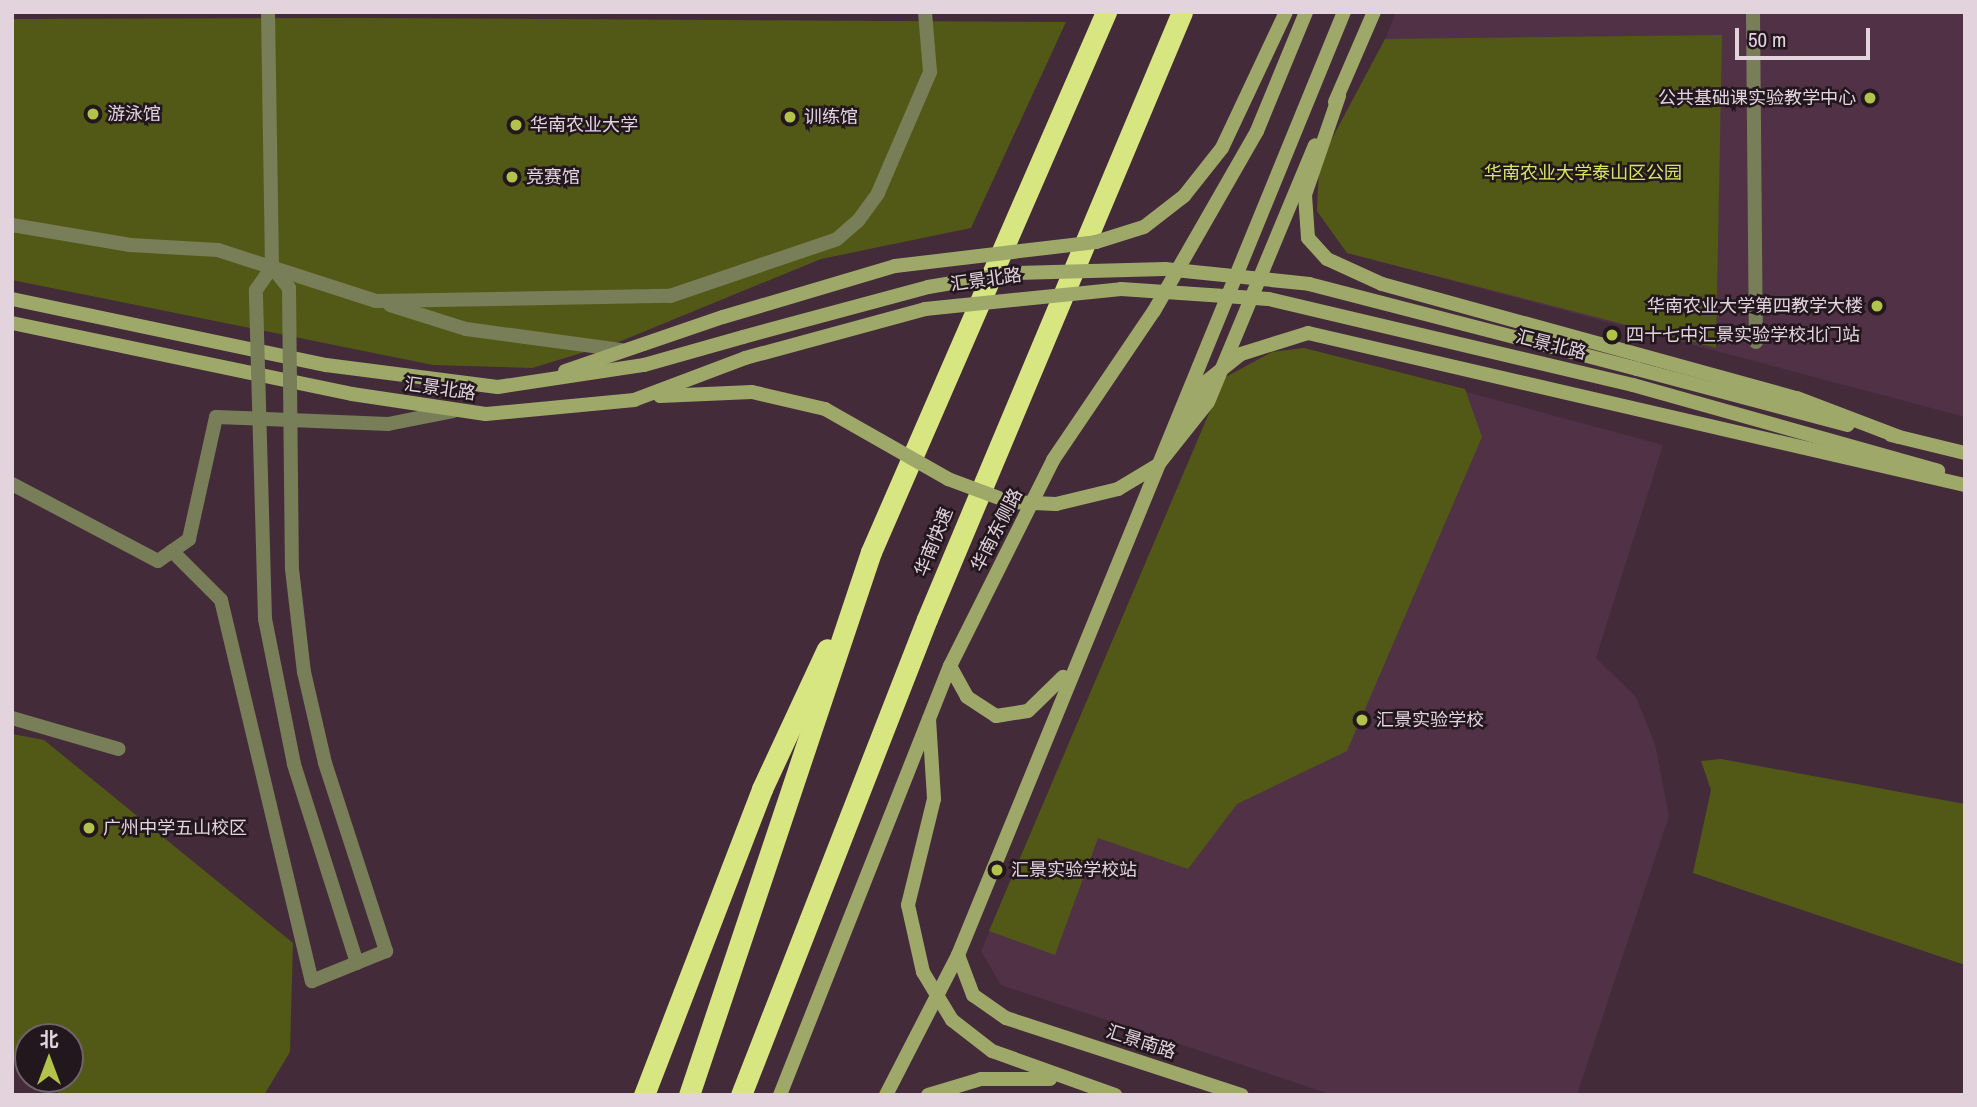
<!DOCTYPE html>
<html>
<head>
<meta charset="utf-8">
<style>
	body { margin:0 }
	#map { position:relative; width:1977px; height:1107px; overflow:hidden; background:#432b3a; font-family:"Archivo Narrow","Noto Sans SC",sans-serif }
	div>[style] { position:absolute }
	.built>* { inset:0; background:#503145 }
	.green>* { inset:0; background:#525917 }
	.street>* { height:14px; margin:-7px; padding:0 7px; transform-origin:7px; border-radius:7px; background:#787e57 }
	.secondary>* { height:14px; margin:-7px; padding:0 7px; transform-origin:7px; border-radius:7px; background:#9ea869 }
	.highway>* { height:21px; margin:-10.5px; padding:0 10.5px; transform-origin:10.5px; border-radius:10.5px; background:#d7e681 }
	.street-bridge>* { height:14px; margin:-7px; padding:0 7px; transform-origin:7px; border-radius:7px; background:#787e57 }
	.secondary-bridge>* { height:14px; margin:-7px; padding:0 7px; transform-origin:7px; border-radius:7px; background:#9ea869 }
	.dots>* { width:19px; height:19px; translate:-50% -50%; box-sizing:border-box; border:4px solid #23171e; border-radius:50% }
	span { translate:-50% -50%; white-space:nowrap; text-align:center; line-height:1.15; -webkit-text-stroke:5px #23171e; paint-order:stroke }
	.poi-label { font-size:18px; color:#e3d3dd }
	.right { translate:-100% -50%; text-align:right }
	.left { translate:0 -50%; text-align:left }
	.park-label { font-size:18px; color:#d5e662 }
	.street-label { font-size:18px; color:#e3d3dd }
	.frame { position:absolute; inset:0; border:14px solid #e3d3dd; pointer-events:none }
	.north { position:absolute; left:14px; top:1023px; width:70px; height:70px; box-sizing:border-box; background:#23171e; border:2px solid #70626a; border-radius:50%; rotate:0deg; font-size:19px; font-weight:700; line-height:28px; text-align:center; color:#e3d3dd }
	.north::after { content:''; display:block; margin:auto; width:24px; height:32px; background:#b3c24b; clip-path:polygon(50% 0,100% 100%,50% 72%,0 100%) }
	.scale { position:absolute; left:1735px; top:28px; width:135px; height:32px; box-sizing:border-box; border:4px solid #e3d3dd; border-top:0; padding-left:9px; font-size:21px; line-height:24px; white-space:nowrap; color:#e3d3dd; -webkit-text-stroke:5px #23171e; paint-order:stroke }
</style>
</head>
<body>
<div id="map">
	<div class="built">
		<div style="clip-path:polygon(1396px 12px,1965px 12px,1965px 417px,1347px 253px,1317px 211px)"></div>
		<div style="clip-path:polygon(1304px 348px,1663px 445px,1596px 658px,1636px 697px,1655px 744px,1669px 816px,1577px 1095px,1333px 1095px,1001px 985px,981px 951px,1224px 378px,1272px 352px)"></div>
	</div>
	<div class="green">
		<div style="clip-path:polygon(12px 19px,361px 18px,1066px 22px,971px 228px,821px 259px,621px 341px,532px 368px,433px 365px,12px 280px)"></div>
		<div style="clip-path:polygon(1722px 35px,1716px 348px,1347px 253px,1317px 211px,1319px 163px,1385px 39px)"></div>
		<div style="clip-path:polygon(1304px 348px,1465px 389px,1482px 437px,1347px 751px,1237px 804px,1188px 869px,1098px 838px,1055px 955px,989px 931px,1224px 378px,1272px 352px)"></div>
		<div style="clip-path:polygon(12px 734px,44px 740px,293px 943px,290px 1052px,264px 1095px,61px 1095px,42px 1079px,70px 1079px,70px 1037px,28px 1037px,28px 1067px,12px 1054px)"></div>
		<div style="clip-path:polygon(1721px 759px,1965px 804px,1965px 965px,1693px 873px,1711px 790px,1701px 761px)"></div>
	</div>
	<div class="street">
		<div style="left:268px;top:12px;width:255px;rotate:89.1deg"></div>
		<div style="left:1753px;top:12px;width:330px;rotate:89.5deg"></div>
		<div style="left:12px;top:225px;width:120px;rotate:9.6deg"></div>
		<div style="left:130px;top:245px;width:88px;rotate:3.3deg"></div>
		<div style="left:218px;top:250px;width:166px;rotate:17.9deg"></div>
		<div style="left:376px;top:301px;width:294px;rotate:-1deg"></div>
		<div style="left:670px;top:296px;width:176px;rotate:-18.8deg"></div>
		<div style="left:837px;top:239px;width:28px;rotate:-41deg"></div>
		<div style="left:858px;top:221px;width:34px;rotate:-54deg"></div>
		<div style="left:878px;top:193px;width:132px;rotate:-66.7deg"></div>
		<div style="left:930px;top:72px;width:60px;rotate:-94.8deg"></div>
		<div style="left:390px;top:305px;width:80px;rotate:17.5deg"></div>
		<div style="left:466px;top:329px;width:156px;rotate:7.7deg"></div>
		<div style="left:12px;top:484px;width:165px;rotate:27.8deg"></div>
		<div style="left:158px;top:561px;width:38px;rotate:-35deg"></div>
		<div style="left:189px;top:539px;width:125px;rotate:-77.5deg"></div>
		<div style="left:216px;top:417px;width:172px;rotate:2.3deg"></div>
		<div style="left:388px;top:424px;width:66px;rotate:-11.3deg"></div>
		<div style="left:172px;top:551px;width:69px;rotate:45deg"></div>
		<div style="left:221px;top:600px;width:392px;rotate:76.6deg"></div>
		<div style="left:312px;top:981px;width:80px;rotate:-22.1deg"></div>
		<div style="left:12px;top:718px;width:111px;rotate:16.2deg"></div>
	</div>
	<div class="secondary">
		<div style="left:1339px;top:96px;width:105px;rotate:109deg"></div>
		<div style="left:1305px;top:195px;width:43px;rotate:86deg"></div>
		<div style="left:1308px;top:238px;width:28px;rotate:48deg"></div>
		<div style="left:1327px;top:259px;width:60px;rotate:24.4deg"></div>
		<div style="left:1382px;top:284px;width:430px;rotate:15.4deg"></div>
		<div style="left:1797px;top:398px;width:109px;rotate:20.9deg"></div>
		<div style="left:1335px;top:102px;width:98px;rotate:-66.6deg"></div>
		<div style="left:12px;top:299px;width:321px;rotate:11.9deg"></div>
		<div style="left:326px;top:365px;width:173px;rotate:7.3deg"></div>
		<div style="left:498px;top:387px;width:148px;rotate:-8.6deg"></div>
		<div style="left:644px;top:365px;width:103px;rotate:-15.8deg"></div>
		<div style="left:12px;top:323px;width:347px;rotate:11.8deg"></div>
		<div style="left:352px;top:394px;width:135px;rotate:8.5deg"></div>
		<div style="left:486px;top:414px;width:149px;rotate:-5.4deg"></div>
		<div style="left:634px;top:400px;width:119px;rotate:-20.7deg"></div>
		<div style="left:1637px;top:369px;width:218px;rotate:14.9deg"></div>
		<div style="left:565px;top:371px;width:167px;rotate:-18.9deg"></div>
		<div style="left:1633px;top:385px;width:317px;rotate:15.7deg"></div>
		<div style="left:660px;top:396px;width:92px;rotate:-2.5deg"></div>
		<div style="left:1182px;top:419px;width:45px;rotate:-56.7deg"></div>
		<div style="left:1207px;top:381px;width:43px;rotate:-38.5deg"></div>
		<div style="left:1241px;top:354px;width:70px;rotate:-17.4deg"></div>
		<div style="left:1308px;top:333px;width:674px;rotate:13.03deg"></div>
		<div style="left:1891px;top:435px;width:76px;rotate:13.7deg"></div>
		<div style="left:950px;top:666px;width:35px;rotate:61deg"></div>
		<div style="left:967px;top:697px;width:35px;rotate:33deg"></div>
		<div style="left:996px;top:716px;width:32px;rotate:-9deg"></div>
		<div style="left:1028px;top:711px;width:49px;rotate:-44.2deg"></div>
		<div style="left:929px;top:719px;width:80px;rotate:86.4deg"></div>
		<div style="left:934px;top:799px;width:109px;rotate:103.8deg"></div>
		<div style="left:908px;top:905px;width:69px;rotate:77.4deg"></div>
		<div style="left:923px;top:972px;width:56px;rotate:58.9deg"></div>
		<div style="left:952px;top:1020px;width:51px;rotate:37.8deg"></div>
		<div style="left:992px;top:1051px;width:131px;rotate:19.7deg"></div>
		<div style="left:958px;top:955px;width:43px;rotate:69.4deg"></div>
		<div style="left:973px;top:995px;width:40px;rotate:34.9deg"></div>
		<div style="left:1006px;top:1018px;width:248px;rotate:18.1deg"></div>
		<div style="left:780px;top:1095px;width:461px;rotate:-68.4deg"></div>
		<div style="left:950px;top:666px;width:230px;rotate:-63.4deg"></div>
		<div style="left:1053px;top:460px;width:180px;rotate:-55.9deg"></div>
		<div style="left:1154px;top:311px;width:207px;rotate:-60.2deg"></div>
		<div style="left:1257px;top:131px;width:129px;rotate:-67.6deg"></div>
		<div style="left:886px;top:1095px;width:157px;rotate:-62.8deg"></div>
		<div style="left:958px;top:955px;width:1019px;rotate:-67.74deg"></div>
		<div style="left:928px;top:1095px;width:55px;rotate:-16.8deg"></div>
		<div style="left:981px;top:1079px;width:69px"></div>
	</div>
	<div class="highway">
		<div style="left:644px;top:1095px;width:328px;rotate:-68.9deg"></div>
		<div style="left:762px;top:789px;width:154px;rotate:-65.1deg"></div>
		<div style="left:689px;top:1095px;width:573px;rotate:-71.47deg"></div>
		<div style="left:871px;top:552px;width:589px;rotate:-66.48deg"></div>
		<div style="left:741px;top:1095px;width:511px;rotate:-68.66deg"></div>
		<div style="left:927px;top:619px;width:658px;rotate:-67.21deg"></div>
	</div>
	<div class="street-bridge">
		<div style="left:357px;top:963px;width:209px;rotate:-107.6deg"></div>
		<div style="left:294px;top:764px;width:148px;rotate:-101.3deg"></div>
		<div style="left:265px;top:619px;width:329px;rotate:-91.6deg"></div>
		<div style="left:256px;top:290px;width:28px;rotate:-55deg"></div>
		<div style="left:272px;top:267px;width:27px;rotate:51deg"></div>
		<div style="left:289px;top:288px;width:281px;rotate:89.4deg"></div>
		<div style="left:292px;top:569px;width:104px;rotate:83.4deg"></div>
		<div style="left:304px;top:672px;width:93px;rotate:77deg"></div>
		<div style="left:325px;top:763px;width:198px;rotate:72deg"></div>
	</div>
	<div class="secondary-bridge">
		<div style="left:723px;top:317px;width:179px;rotate:-16.5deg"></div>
		<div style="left:895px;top:266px;width:202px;rotate:-6.8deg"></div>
		<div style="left:1096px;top:242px;width:50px;rotate:-17.4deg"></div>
		<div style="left:1144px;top:227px;width:51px;rotate:-37.8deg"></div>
		<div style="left:1184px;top:196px;width:61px;rotate:-51.6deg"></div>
		<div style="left:1222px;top:148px;width:150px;rotate:-64.8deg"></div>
		<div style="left:743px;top:337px;width:192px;rotate:-15.1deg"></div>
		<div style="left:928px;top:287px;width:86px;rotate:-9.4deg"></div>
		<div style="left:1013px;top:273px;width:152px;rotate:-1.5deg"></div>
		<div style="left:1165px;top:269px;width:145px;rotate:5.9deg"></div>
		<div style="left:1309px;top:284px;width:339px;rotate:14.5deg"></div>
		<div style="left:745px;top:358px;width:187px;rotate:-15.2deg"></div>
		<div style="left:925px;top:309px;width:197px;rotate:-5.8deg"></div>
		<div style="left:1121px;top:289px;width:148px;rotate:3.9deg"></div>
		<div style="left:1269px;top:299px;width:374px;rotate:13.3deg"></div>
		<div style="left:752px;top:392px;width:75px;rotate:13.1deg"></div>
		<div style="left:825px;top:409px;width:142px;rotate:29.6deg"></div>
		<div style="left:948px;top:479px;width:66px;rotate:20.4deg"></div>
		<div style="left:1010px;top:502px;width:46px;rotate:2.5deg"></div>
		<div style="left:1056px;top:504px;width:64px;rotate:-13.6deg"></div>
		<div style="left:1118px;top:489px;width:47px;rotate:-31deg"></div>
		<div style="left:1158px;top:465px;width:80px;rotate:-51.6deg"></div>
		<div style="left:1208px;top:402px;width:278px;rotate:-67.4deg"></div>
	</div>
	<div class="dots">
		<div style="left:1870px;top:98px;background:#b3c24b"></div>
		<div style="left:93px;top:114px;background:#b3c24b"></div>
		<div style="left:790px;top:117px;background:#b3c24b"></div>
		<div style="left:516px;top:125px;background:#b3c24b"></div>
		<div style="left:512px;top:177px;background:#b3c24b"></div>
		<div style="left:1877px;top:306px;background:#b3c24b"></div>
		<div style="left:1612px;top:335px;background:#b3c24b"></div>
		<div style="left:1362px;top:720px;background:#b3c24b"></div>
		<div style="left:89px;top:828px;background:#b3c24b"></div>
		<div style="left:997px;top:870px;background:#b3c24b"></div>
	</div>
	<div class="poi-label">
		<span class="right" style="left:1856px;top:98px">公共基础课实验教学中心</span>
		<span class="left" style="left:107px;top:114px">游泳馆</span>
		<span class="left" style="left:804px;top:117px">训练馆</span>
		<span class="left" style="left:530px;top:125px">华南农业大学</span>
		<span class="left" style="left:526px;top:177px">竞赛馆</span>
		<span class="right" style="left:1863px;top:306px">华南农业大学第四教学大楼</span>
		<span class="left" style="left:1626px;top:335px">四十七中汇景实验学校北门站</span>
		<span class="left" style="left:1376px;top:720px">汇景实验学校</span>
		<span class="left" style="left:103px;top:828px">广州中学五山校区</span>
		<span class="left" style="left:1011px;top:870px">汇景实验学校站</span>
	</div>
	<div class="park-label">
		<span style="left:1583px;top:173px">华南农业大学泰山区公园</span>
	</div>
	<div class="street-label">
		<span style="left:986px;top:280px;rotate:-8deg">汇景北路</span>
		<span style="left:1551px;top:345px;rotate:14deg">汇景北路</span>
		<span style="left:440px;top:389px;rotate:8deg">汇景北路</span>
		<span style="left:997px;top:530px;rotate:-63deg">华南东侧路</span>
		<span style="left:934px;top:542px;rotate:-68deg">华南快速</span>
		<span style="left:1141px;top:1042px;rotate:18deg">汇景南路</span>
	</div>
	<div class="frame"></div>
	<div class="north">北</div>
	<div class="scale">50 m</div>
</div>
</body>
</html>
